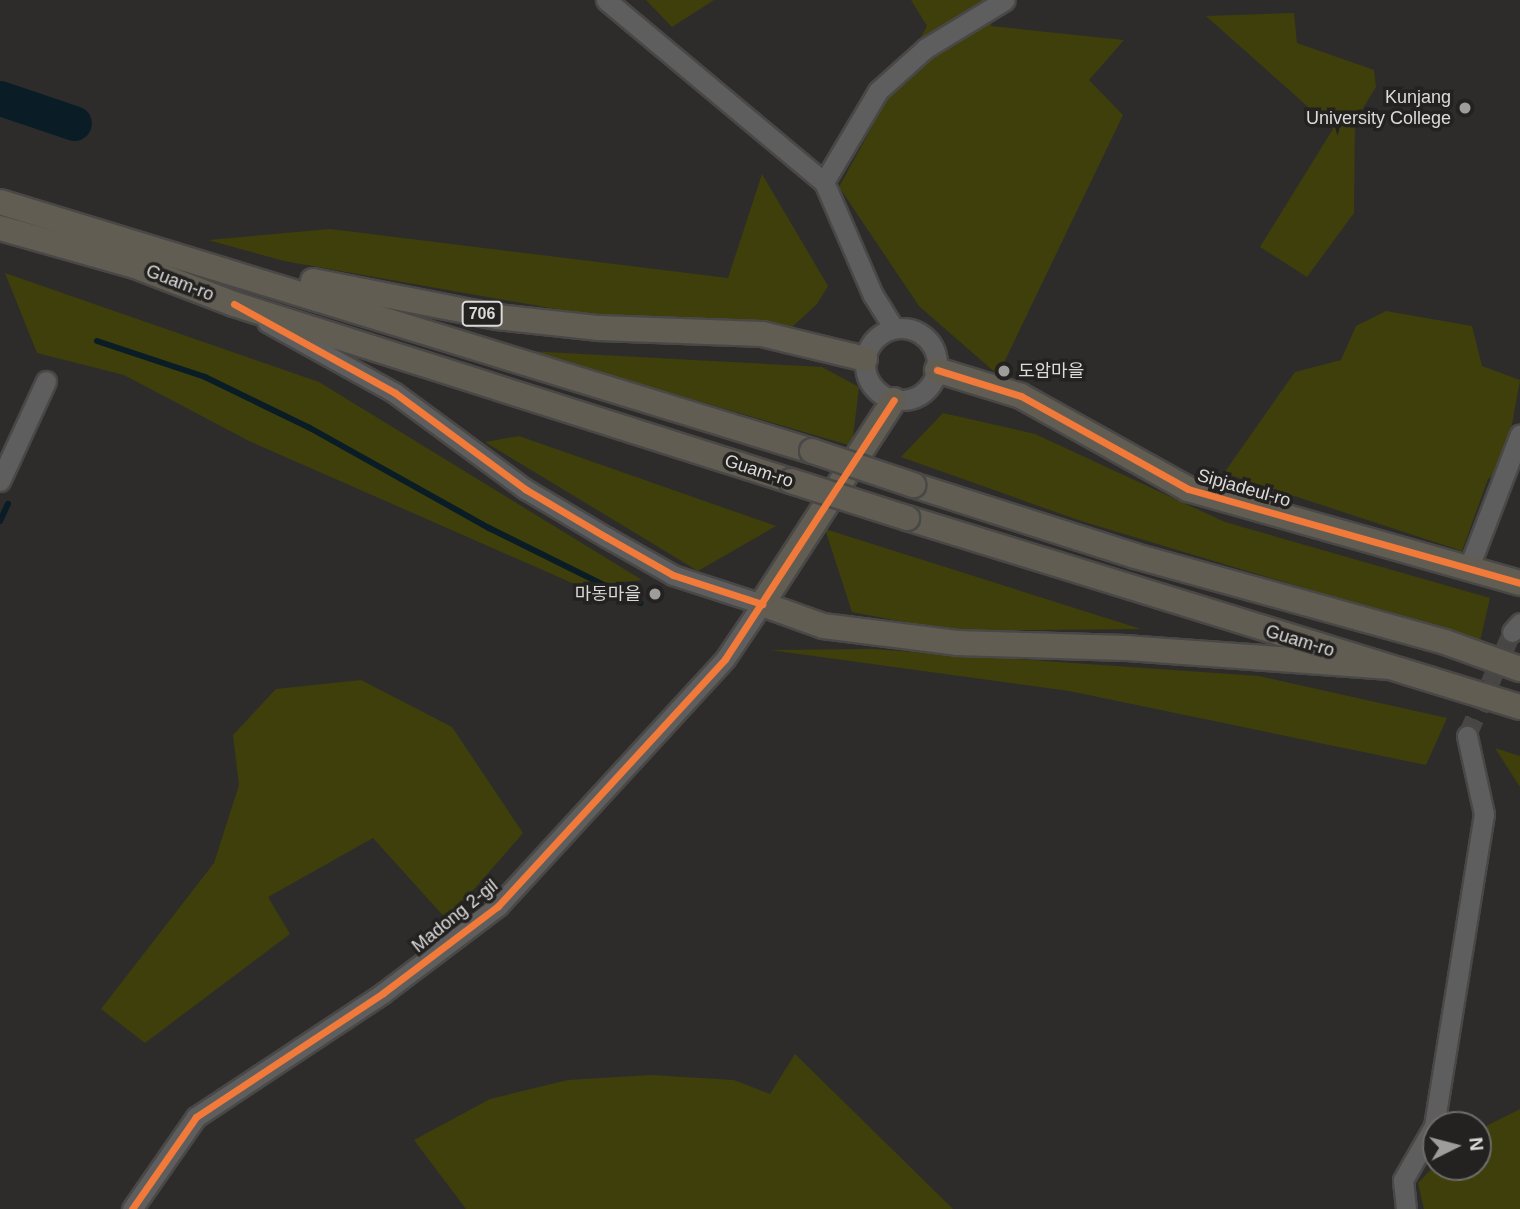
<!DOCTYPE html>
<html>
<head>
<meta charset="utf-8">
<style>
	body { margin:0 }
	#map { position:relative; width:1520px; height:1209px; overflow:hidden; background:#2d2c2b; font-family:Arial,"Noto Sans KR",sans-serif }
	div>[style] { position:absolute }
	.green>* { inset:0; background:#3e3f0b }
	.stream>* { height:6px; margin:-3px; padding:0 3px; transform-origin:3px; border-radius:3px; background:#0a1c25 }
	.river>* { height:35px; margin:-17.5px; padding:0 17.5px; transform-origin:17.5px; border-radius:17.5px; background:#0a1c25 }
	.minor-tunnel>* { height:19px; margin-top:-9.5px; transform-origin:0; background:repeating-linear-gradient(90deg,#474645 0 19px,transparent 0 29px) }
	.roads { filter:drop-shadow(2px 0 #494847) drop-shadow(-2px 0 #494847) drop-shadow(0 2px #494847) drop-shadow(0 -2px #494847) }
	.minor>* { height:19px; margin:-9.5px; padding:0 9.5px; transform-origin:9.5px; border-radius:9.5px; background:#5f5e5e }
	.minor>.ring { margin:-9.5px; padding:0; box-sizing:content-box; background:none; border:19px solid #5f5e5e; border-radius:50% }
	.major>* { height:24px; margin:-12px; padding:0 12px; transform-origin:12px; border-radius:12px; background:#615d53 }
	.bridges { filter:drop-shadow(2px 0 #494847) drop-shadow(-2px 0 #494847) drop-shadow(0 2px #494847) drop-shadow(0 -2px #494847) }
	.major-bridge>* { height:24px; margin:-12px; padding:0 12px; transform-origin:12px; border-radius:12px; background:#615d53 }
	.cycleway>* { height:7px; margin:-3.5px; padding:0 3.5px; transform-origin:3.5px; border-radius:3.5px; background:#f17a3a }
	.dots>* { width:19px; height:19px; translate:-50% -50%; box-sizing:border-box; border:4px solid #242220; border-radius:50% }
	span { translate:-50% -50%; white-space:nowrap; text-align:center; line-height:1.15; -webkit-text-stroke:7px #242220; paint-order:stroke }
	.shield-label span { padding:2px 5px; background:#242220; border:2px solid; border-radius:5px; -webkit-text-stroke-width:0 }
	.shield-label { font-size:16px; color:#dcdad9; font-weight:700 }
	.poi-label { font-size:18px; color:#dcdad9 }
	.right { translate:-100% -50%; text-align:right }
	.left { translate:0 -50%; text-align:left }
	.street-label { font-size:18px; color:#dcdad9 }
	.north { position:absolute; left:1422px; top:1111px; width:70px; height:70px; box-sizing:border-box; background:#242220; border:2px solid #6e6c6a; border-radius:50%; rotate:84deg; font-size:19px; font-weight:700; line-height:28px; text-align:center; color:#dcdad9 }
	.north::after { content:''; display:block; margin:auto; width:24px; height:32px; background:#9f9d9c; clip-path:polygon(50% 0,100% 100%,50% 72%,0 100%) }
</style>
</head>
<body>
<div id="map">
	<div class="green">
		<div style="clip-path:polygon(646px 0,714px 0,672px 27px)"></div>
		<div style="clip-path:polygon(911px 0,993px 0,991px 26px,1124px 40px,1089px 80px,1123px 115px,998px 375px,919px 306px,839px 187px,927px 26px)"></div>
		<div style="clip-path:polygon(1294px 13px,1297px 43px,1374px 70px,1376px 87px,1355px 121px,1354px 213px,1307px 277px,1260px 247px,1333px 129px,1206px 16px)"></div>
		<div style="clip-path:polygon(762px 174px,828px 286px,817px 304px,791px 328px,584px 314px,284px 261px,208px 240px,330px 229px,728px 278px)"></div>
		<div style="clip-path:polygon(5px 273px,319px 382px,642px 580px,579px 586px,249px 441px,124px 375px,37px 353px)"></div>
		<div style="clip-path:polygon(1386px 311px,1472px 326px,1482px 366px,1520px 380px,1504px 468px,1488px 479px,1462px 551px,1224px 473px,1295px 372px,1341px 360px,1356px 326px)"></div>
		<div style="clip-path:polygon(527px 351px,822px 367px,859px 387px,852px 446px)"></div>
		<div style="clip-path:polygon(943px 413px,1035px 434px,1225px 522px,1490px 598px,1480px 641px,1081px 521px,901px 457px)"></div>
		<div style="clip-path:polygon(519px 436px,776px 526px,698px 571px,485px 442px)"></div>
		<div style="clip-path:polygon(825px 529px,1141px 629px,951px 631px,852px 612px)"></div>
		<div style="clip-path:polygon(872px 649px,1259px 676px,1447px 718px,1426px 765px,1069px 691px,770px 650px)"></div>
		<div style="clip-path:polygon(361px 680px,452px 727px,523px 833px,447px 920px,373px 838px,268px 897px,290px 934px,145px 1043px,101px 1009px,214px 863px,239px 785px,233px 735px,276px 689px)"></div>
		<div style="clip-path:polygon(1495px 748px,1520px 756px,1520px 787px)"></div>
		<div style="clip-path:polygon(795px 1054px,953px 1209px,466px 1209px,414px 1140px,490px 1099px,568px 1080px,651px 1075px,734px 1080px,770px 1094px)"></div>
		<div style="clip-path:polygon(1520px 1109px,1520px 1209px,1424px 1209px,1418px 1183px,1436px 1164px,1478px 1167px,1478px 1130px)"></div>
	</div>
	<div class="stream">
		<div style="left:97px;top:341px;width:114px;rotate:18.4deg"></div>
		<div style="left:205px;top:377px;width:117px;rotate:25.9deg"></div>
		<div style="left:310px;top:428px;width:205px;rotate:29.2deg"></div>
		<div style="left:489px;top:528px;width:169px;rotate:26.4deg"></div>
		<div style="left:0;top:521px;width:19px;rotate:-65deg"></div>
	</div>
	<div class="river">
		<div style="left:0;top:98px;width:78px;rotate:18.7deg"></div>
	</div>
	<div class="minor-tunnel">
		<div style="left:1467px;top:736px;width:113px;rotate:-66.6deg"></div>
	</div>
	<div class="roads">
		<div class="minor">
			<div style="left:606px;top:0;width:284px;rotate:39.9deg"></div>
			<div style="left:824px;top:182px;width:123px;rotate:66.6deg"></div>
			<div style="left:873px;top:295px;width:39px;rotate:58deg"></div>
			<div style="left:824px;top:182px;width:106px;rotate:-59.3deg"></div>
			<div style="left:878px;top:91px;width:64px;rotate:-41.9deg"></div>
			<div style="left:926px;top:48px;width:92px;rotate:-31.3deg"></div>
			<div class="ring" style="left:865px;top:328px;width:53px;height:53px"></div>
			<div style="left:0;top:481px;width:110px;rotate:-65.3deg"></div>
			<div style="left:1469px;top:567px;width:142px;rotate:-69deg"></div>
			<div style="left:1512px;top:632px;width:12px;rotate:-48deg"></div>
			<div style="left:132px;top:1209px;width:112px;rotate:-55.2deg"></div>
			<div style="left:196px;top:1117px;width:224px;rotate:-33.5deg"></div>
			<div style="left:383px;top:993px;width:144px;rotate:-37.1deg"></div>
			<div style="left:498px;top:906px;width:335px;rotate:-47.4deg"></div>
			<div style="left:725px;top:659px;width:66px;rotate:-56.1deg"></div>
			<div style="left:762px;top:604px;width:94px;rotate:-162deg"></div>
			<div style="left:673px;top:575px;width:77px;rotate:-150.4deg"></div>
			<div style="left:606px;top:537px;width:94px;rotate:-149.3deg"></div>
			<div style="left:525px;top:489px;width:162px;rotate:-143.6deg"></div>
			<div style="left:395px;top:393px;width:146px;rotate:-151deg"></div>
			<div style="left:1406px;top:1209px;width:29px;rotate:-96deg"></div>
			<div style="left:1403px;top:1180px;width:62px;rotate:-60.1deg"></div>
			<div style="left:1434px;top:1126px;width:316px;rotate:-80.9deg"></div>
			<div style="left:1484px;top:814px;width:80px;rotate:-102.3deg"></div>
		</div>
		<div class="major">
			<div style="left:0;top:202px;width:849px;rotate:17.05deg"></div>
			<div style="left:0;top:228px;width:140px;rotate:15.7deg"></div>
			<div style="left:135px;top:266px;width:106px;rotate:21deg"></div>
			<div style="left:234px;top:304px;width:584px;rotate:17.63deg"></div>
			<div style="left:313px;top:281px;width:187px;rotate:11.1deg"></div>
			<div style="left:497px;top:317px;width:103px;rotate:6.2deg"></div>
			<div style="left:599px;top:328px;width:163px;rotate:2.1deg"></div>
			<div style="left:762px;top:334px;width:106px;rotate:13.6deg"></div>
			<div style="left:937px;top:370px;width:88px;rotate:17.2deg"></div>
			<div style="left:1021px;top:396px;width:191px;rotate:29.1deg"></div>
			<div style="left:1188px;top:489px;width:345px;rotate:15.8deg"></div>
			<div style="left:894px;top:400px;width:243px;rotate:122.9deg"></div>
			<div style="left:762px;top:604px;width:65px;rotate:19.8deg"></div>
			<div style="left:823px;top:626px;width:135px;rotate:7.2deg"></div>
			<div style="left:957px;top:643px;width:169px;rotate:1.7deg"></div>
			<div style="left:1126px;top:648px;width:263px;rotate:4.1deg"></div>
			<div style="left:913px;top:485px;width:233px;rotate:17.7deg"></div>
			<div style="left:1135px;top:556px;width:322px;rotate:15.5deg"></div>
			<div style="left:1445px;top:642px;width:80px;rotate:19.8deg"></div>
			<div style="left:907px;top:518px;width:641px;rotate:17.14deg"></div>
		</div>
	</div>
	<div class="bridges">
		<div class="major-bridge">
			<div style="left:812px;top:451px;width:107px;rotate:18.6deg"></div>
			<div style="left:791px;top:481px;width:122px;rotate:17.7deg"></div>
		</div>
	</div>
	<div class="cycleway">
		<div style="left:234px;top:304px;width:184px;rotate:28.9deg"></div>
		<div style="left:395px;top:393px;width:162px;rotate:36.4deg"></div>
		<div style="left:525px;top:489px;width:94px;rotate:30.7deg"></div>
		<div style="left:606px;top:537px;width:77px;rotate:29.6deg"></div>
		<div style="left:673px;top:575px;width:94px;rotate:18deg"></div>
		<div style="left:937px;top:370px;width:88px;rotate:17.2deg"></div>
		<div style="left:1021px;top:396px;width:191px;rotate:29.1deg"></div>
		<div style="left:1188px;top:489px;width:345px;rotate:15.8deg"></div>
		<div style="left:132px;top:1209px;width:112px;rotate:-55.2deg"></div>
		<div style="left:196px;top:1117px;width:224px;rotate:-33.5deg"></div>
		<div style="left:383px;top:993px;width:144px;rotate:-37.1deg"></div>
		<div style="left:498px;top:906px;width:335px;rotate:-47.4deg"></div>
		<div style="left:725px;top:659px;width:309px;rotate:-56.9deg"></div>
	</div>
	<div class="dots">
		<div style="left:1465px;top:108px;background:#9f9d9c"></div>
		<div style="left:1004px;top:371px;background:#9f9d9c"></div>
		<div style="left:655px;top:594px;background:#9f9d9c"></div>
	</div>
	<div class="shield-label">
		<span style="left:482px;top:314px">706</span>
	</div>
	<div class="poi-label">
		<span class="right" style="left:1451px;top:108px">Kunjang<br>University College</span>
		<span class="left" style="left:1018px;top:371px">도암마을</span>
		<span class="right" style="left:641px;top:594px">마동마을</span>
	</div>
	<div class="street-label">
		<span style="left:180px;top:283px;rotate:21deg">Guam-ro</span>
		<span style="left:759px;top:471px;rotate:18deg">Guam-ro</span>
		<span style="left:1244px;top:488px;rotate:16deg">Sipjadeul-ro</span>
		<span style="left:1300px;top:641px;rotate:17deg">Guam-ro</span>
		<span style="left:455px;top:916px;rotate:-39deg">Madong 2-gil</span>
	</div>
	<div class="north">N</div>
</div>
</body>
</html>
